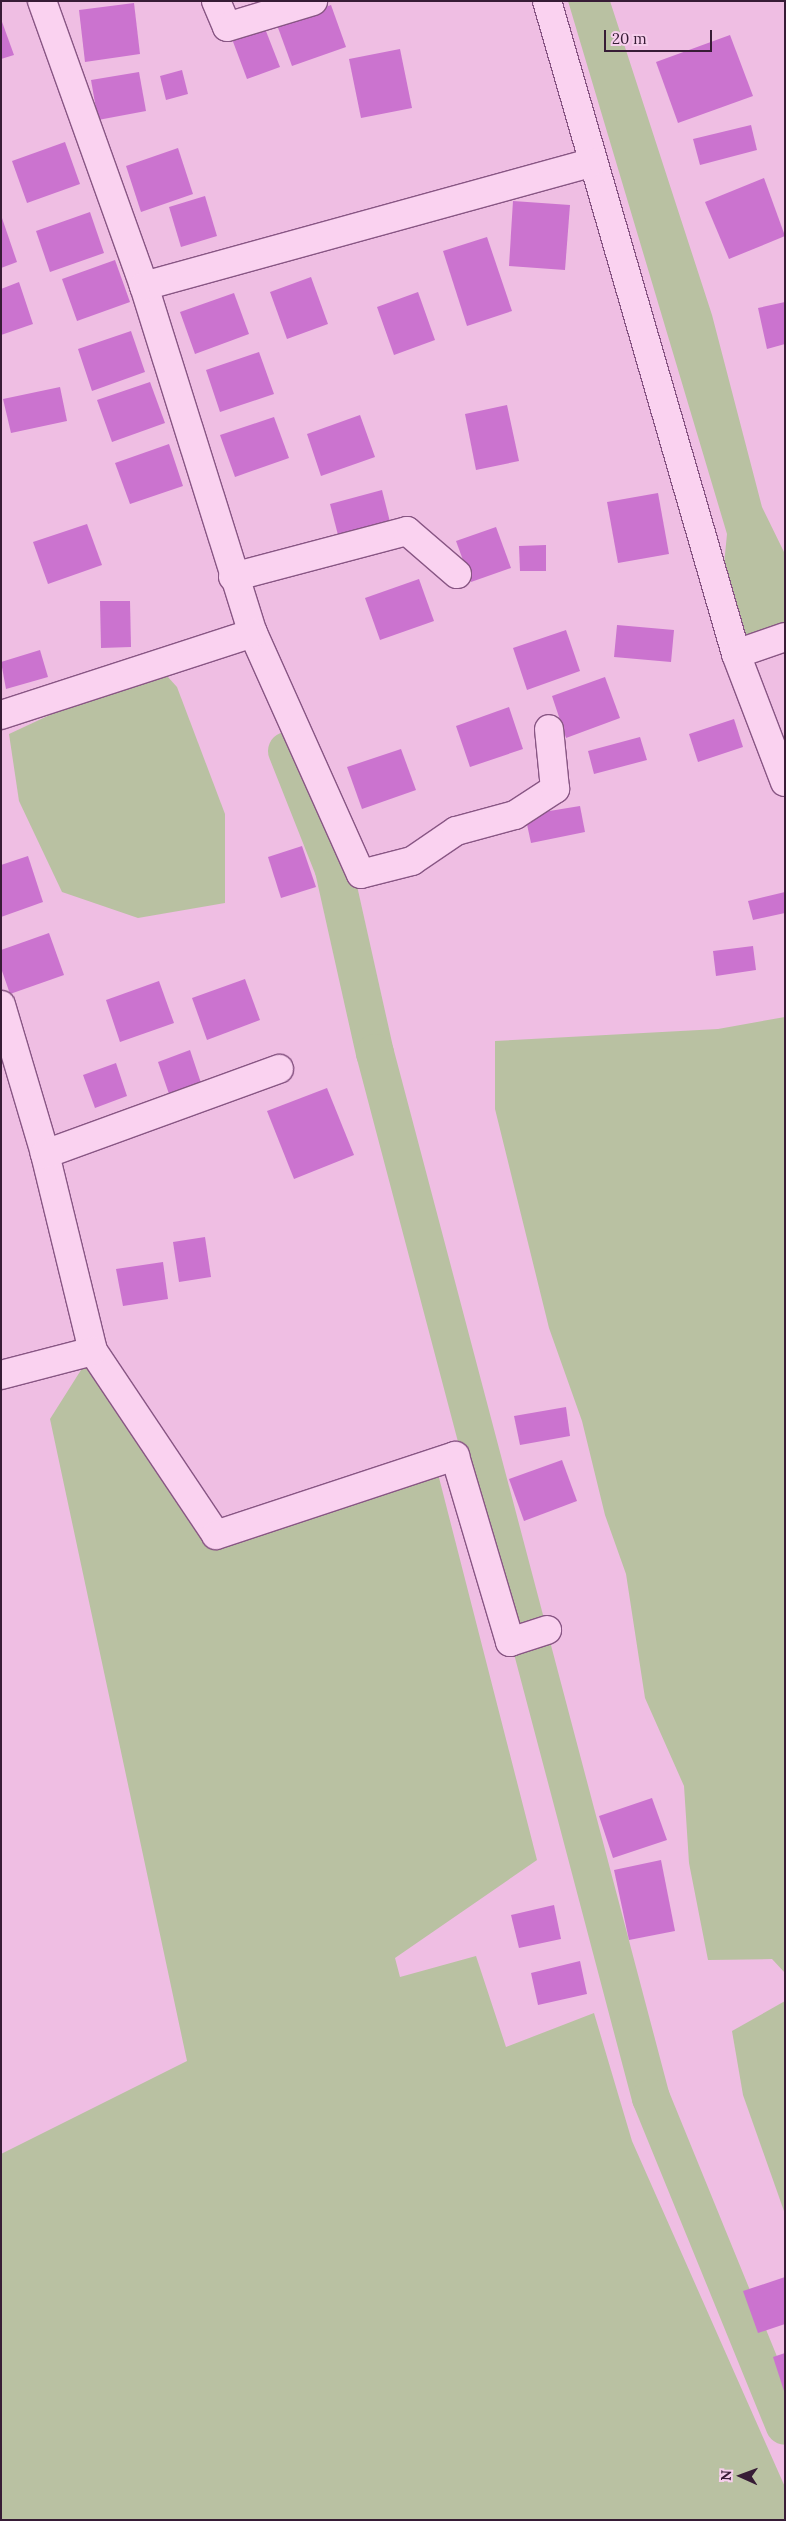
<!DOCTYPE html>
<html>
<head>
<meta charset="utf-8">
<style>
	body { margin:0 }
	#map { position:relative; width:786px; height:2521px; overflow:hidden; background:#efbee3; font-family:Lora,serif }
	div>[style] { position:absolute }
	.water>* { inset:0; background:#b9c1a2 }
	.canal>* { height:38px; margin:-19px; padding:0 19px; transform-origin:19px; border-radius:19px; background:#b9c1a2 }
	.building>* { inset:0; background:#cb73cf }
	.roads { filter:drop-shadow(1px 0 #885684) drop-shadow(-1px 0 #885684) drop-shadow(0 1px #885684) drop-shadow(0 -1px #885684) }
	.minor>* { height:28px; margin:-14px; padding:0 14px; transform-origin:14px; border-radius:14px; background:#fad2f0 }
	span { translate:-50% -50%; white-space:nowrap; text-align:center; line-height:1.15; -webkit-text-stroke:4px #f6ceec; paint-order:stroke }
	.frame { position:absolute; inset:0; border:2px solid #371c36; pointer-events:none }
	.north { position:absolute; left:716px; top:2451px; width:50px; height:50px; -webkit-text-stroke:4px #f6ceec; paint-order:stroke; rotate:272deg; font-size:14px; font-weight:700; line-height:20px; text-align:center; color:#371c36 }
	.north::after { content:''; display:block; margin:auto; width:18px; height:22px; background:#371c36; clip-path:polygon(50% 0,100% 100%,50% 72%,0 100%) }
	.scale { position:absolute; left:604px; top:30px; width:108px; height:22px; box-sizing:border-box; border:2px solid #371c36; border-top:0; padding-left:6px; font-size:15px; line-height:18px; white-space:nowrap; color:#371c36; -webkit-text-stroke:4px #f6ceec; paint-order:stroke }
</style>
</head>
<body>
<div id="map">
	<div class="water">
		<div style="clip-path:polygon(568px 1px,610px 1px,712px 315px,762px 507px,785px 554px,785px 632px,743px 637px,721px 595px,727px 534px)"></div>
		<div style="clip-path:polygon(157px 665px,177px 687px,225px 814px,225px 903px,138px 918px,62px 892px,19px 801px,9px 734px)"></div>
		<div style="clip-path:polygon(785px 1017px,785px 1973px,772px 1959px,708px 1960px,689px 1863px,684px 1786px,645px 1698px,626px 1574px,605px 1515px,582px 1421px,549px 1328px,495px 1109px,495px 1041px,718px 1029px)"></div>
		<div style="clip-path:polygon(93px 1351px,216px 1535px,435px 1462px,537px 1860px,395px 1958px,400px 1977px,476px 1956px,506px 2047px,594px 2013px,632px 2141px,785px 2487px,785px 2520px,1px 2520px,1px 2154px,187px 2061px,50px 1419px)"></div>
		<div style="clip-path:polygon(785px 2001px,785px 2214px,743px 2095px,732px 2031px)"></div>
	</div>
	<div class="canal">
		<div style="left:287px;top:751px;width:128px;rotate:68.4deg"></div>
		<div style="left:334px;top:870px;width:188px;rotate:77.4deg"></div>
		<div style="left:375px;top:1053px;width:1081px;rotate:75.21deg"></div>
		<div style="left:651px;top:2098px;width:354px;rotate:67.8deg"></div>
	</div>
	<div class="building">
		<div style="clip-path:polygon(134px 3px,140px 54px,85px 62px,79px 10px)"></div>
		<div style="clip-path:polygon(331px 5px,346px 47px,292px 66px,277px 25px)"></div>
		<div style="clip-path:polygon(1px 19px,14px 55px,1px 59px)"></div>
		<div style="clip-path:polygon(264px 26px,280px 67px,247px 79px,232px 39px)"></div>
		<div style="clip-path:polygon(730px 35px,753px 96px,678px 123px,656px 62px)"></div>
		<div style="clip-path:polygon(400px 49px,412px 108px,361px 118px,349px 59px)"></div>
		<div style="clip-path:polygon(182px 70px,188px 94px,166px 100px,160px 76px)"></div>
		<div style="clip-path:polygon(139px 72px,146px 111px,98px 120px,91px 80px)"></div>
		<div style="clip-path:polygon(751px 125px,757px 150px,700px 165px,693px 139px)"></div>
		<div style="clip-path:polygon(65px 142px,80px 184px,27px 203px,12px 161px)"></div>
		<div style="clip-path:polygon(178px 148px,193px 194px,141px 212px,126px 166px)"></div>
		<div style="clip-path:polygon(764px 178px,785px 236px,729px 259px,705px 202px)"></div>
		<div style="clip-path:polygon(205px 196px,217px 236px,181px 247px,169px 207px)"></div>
		<div style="clip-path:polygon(513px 201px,570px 205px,565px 270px,509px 266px)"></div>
		<div style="clip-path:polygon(90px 212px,104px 253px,50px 272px,36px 231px)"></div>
		<div style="clip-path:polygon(2px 218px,17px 262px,1px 268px,1px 219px)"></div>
		<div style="clip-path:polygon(487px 237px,512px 311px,467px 326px,443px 251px)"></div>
		<div style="clip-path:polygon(115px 260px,130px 302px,77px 321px,62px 279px)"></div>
		<div style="clip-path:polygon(311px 277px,328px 324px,287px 339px,270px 292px)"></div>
		<div style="clip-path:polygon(19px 282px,33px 324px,1px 335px,1px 289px)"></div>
		<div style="clip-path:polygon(418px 292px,435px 340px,394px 355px,377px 307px)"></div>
		<div style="clip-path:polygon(234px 293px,249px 334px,195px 354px,180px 312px)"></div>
		<div style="clip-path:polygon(785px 302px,785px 344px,767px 349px,758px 308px)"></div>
		<div style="clip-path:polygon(131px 331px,145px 372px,92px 391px,78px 349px)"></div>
		<div style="clip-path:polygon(259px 352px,274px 394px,220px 412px,206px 370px)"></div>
		<div style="clip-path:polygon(150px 382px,165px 423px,112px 442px,97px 400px)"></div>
		<div style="clip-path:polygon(60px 387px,67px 421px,11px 433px,3px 399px)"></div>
		<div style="clip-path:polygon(507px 405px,519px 461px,476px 470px,465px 414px)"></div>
		<div style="clip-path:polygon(360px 415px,375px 457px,321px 476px,307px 434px)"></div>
		<div style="clip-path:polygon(274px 417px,289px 458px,235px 477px,220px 435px)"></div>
		<div style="clip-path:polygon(169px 444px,183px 486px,130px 504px,115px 463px)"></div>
		<div style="clip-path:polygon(382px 490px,390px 522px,338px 535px,330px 504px)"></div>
		<div style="clip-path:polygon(658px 493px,669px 554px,618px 563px,607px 502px)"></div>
		<div style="clip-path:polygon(87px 524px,102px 565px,48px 584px,33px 542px)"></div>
		<div style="clip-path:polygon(496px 527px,511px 568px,471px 582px,456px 541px)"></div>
		<div style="clip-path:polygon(546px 545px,546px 571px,520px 571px,519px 546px)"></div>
		<div style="clip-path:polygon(419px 579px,434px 621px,380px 640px,365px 598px)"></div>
		<div style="clip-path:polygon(100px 601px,130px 601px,131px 647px,101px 648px)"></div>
		<div style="clip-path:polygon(617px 625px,674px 630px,671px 662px,614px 657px)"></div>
		<div style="clip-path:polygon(566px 630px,580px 671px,527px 690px,513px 648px)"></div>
		<div style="clip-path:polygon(40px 650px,48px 677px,6px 689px,1px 662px)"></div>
		<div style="clip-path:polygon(605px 677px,620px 718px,566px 738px,552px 696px)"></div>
		<div style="clip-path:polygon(509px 707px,523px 749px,470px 767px,456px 726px)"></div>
		<div style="clip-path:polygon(734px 719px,743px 747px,698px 762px,689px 734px)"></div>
		<div style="clip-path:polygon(640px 737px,647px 760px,594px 774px,588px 751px)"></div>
		<div style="clip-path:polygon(401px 749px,416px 790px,362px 809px,347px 767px)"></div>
		<div style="clip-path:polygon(580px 806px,585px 832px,531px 843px,525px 815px)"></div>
		<div style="clip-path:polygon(302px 846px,316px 887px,281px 898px,268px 857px)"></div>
		<div style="clip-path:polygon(28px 856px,43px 902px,1px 917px,1px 865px)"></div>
		<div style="clip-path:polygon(785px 892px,785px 913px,753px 920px,748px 901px)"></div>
		<div style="clip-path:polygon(49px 933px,64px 975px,10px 994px,1px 968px,1px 950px)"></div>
		<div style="clip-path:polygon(753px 946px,756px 970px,716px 976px,713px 951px)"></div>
		<div style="clip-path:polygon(245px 979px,260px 1020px,207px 1040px,192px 998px)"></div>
		<div style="clip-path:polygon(159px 981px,174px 1023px,120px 1042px,106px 1000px)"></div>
		<div style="clip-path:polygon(190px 1050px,201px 1083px,169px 1094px,158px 1062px)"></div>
		<div style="clip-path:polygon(116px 1063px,127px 1096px,95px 1108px,83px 1075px)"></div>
		<div style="clip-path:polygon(327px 1088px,354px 1155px,294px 1179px,267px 1111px)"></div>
		<div style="clip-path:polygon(205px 1237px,211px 1277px,179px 1282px,173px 1242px)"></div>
		<div style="clip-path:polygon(163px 1262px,168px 1299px,123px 1306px,116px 1269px)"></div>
		<div style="clip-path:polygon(566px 1407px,570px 1436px,520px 1445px,514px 1416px)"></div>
		<div style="clip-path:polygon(562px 1460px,577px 1501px,524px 1521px,509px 1479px)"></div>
		<div style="clip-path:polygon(652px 1798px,667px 1840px,613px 1858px,599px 1816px)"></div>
		<div style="clip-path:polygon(661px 1860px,675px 1931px,629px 1940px,614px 1870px)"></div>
		<div style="clip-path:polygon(554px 1905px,561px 1939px,519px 1948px,511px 1915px)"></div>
		<div style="clip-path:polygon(580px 1961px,587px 1994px,538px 2005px,531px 1973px)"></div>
		<div style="clip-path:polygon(785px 2277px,785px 2324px,758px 2333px,743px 2291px)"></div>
		<div style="clip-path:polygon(785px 2353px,785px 2390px,784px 2391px,773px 2357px)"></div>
	</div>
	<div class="roads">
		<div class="minor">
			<div style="left:42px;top:1px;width:303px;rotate:70.3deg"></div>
			<div style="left:144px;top:286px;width:364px;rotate:72.6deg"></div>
			<div style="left:253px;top:633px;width:264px;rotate:65.9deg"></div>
			<div style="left:361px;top:874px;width:53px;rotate:-14.3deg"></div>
			<div style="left:412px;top:861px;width:53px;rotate:-34.3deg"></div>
			<div style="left:456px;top:831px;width:61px;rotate:-15.2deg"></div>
			<div style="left:515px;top:815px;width:48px;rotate:-33deg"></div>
			<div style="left:555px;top:789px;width:60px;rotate:-95.7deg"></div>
			<div style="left:216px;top:1px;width:28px;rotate:67deg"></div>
			<div style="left:227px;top:27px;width:90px;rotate:-16.8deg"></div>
			<div style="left:547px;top:1px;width:680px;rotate:73.86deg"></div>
			<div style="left:736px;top:654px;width:137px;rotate:69.1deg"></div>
			<div style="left:144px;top:286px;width:463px;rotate:-15.4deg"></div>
			<div style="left:233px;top:577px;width:180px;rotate:-14.8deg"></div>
			<div style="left:407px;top:531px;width:66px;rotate:40.7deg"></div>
			<div style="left:736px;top:654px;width:52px;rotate:-19.1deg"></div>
			<div style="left:1px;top:715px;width:265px;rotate:-18deg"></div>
			<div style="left:1px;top:1005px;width:155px;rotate:73.5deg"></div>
			<div style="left:45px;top:1154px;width:203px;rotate:76.3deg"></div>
			<div style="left:93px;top:1351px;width:221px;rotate:56.2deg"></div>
			<div style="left:216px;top:1535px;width:252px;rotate:-18.3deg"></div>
			<div style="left:455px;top:1456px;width:194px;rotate:73.5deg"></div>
			<div style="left:510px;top:1642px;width:39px;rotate:-18deg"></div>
			<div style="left:45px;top:1154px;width:249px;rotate:-20deg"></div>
			<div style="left:1px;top:1375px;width:95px;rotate:-14.6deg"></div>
		</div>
	</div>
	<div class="frame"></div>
	<div class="north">N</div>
	<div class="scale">20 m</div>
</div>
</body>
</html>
